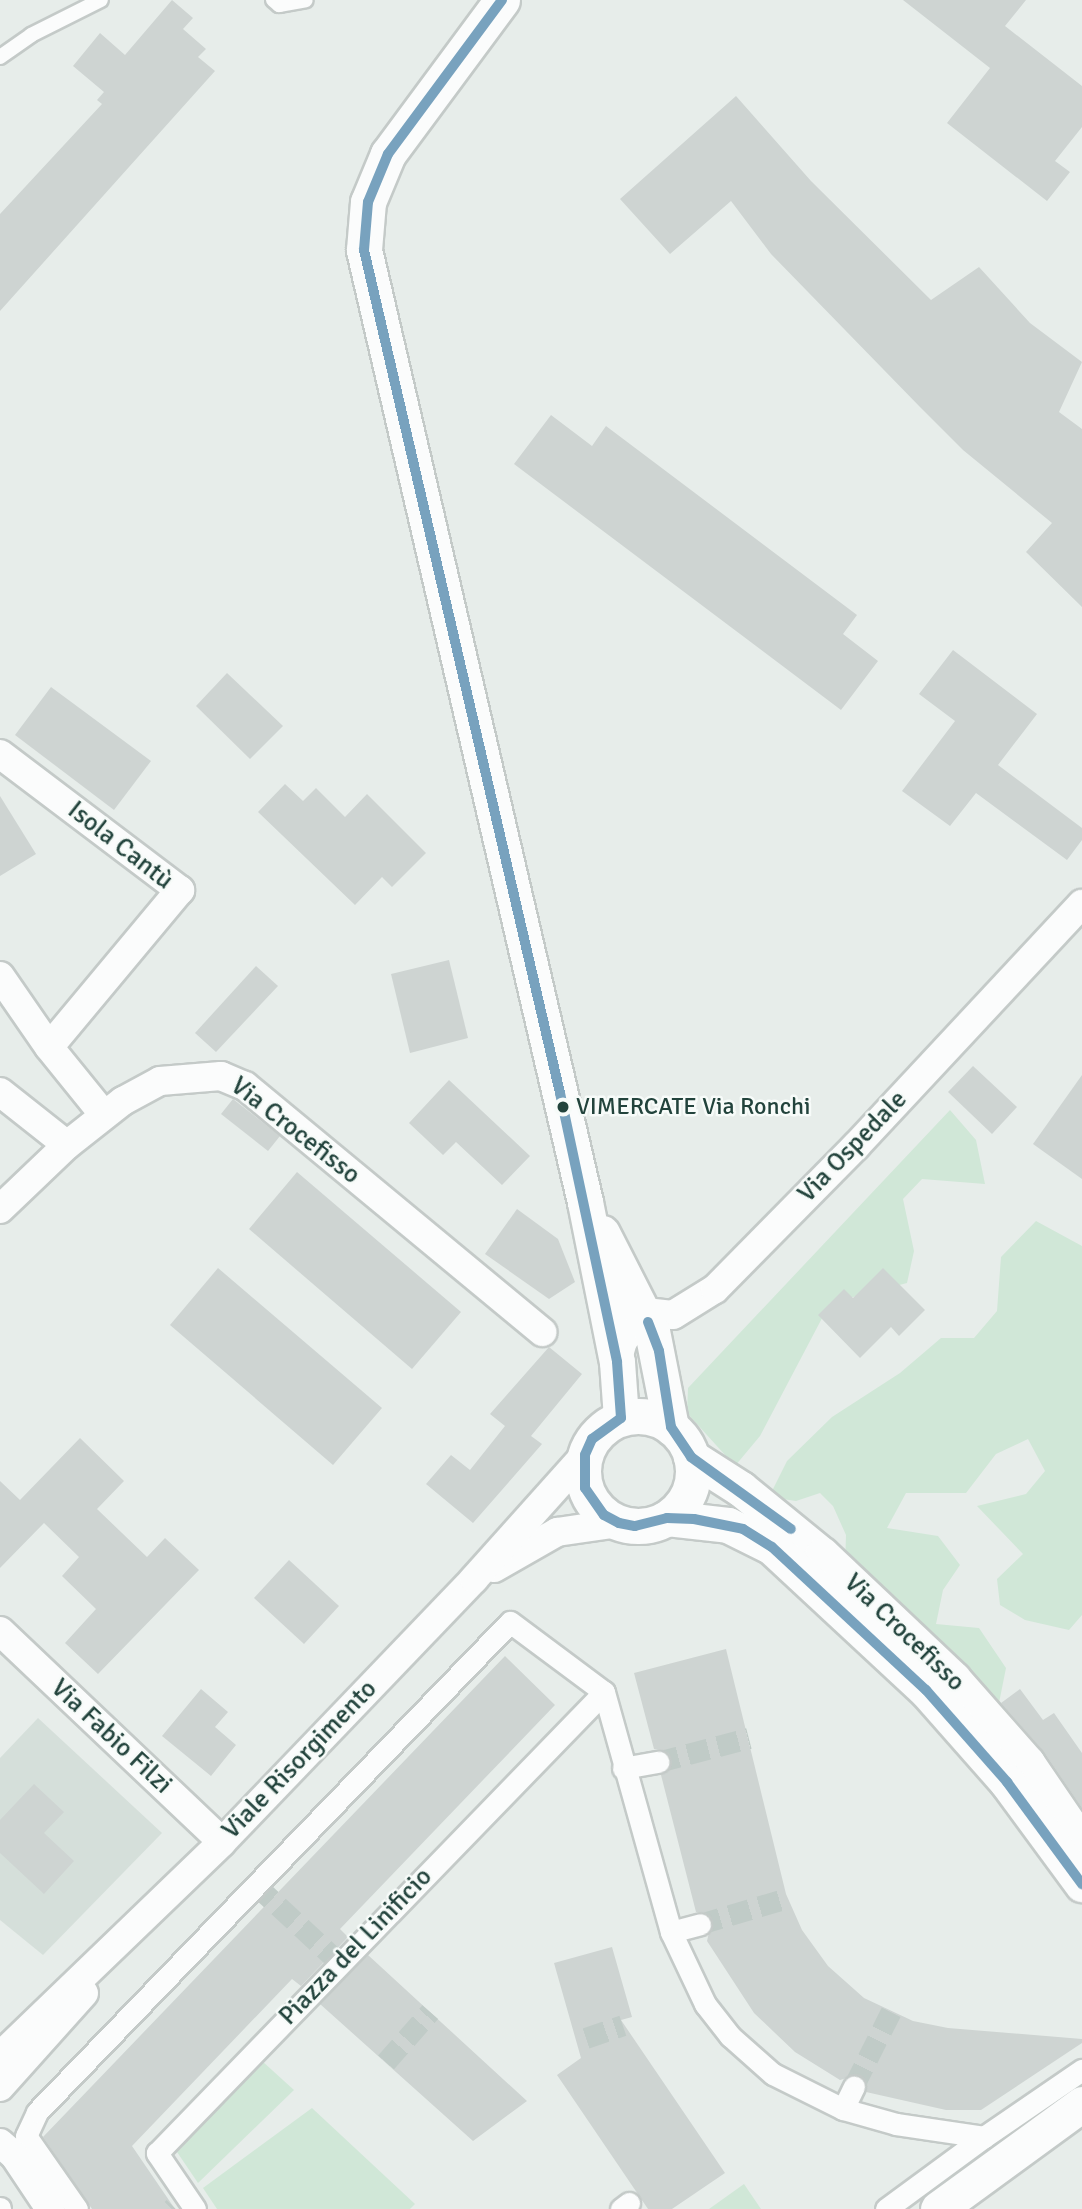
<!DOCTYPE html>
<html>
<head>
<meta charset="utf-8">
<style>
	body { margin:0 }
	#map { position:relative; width:1082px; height:2209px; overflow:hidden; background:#e7edea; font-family:Signika,sans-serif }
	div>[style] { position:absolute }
	.built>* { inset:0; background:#d5dfda }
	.green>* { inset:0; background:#d0e7d7 }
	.building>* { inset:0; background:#ced4d2 }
	.pedestrian-tunnel>* { height:21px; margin-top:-10.5px; transform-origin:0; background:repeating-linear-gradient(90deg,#c0cbc7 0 21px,transparent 0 31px) }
	.roads { filter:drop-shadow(2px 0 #c4cac8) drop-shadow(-2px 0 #c4cac8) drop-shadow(0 2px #c4cac8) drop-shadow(0 -2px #c4cac8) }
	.service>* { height:14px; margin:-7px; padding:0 7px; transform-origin:7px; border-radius:7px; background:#fbfcfc }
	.pedestrian>* { height:21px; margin:-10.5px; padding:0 10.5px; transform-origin:10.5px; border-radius:10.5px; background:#fbfcfc }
	.minor>* { height:28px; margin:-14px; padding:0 14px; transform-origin:14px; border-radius:14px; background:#fbfcfc }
	.tertiary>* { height:35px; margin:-17.5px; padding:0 17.5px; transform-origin:17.5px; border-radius:17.5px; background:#fbfcfc }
	.tertiary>.ring { margin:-17.5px; padding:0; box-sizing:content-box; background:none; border:35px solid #fbfcfc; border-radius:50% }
	.bus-1>* { height:10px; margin:-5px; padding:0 5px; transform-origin:5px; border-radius:5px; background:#78a2be }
	.dots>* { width:19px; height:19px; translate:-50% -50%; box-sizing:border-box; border:4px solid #f7fbf9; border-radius:50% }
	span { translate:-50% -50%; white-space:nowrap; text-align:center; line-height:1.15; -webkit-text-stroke:5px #f7fbf9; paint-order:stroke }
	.bus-label { font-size:24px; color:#22433c }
	.left { translate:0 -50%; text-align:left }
	.street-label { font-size:26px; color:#22433c }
</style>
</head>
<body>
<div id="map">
	<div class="built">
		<div style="clip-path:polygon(38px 1718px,162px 1833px,43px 1955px,0 1920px,0 1758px)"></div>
	</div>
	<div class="green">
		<div style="clip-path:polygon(950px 1110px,976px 1140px,985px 1184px,922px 1179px,903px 1199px,914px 1251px,907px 1283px,830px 1303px,760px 1436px,735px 1466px,687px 1413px,688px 1388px)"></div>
		<div style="clip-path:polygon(1036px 1221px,1082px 1246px,1082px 1615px,1069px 1630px,1025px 1620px,1000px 1605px,997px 1579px,1023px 1554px,977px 1506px,1026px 1494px,1045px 1471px,1028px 1439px,996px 1454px,966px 1493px,906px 1493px,887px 1528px,938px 1536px,960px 1565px,943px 1590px,936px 1624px,979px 1628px,1006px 1668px,997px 1713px,845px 1567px,846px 1535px,833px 1506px,820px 1493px,796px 1501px,769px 1497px,787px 1461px,832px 1417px,900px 1373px,941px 1338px,974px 1338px,997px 1311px,1001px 1257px)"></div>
		<div style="clip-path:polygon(262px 2061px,294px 2090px,198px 2183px,177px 2152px)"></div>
		<div style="clip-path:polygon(312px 2108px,415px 2204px,410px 2209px,217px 2209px,203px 2188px)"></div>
		<div style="clip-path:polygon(744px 2184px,761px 2209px,709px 2209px)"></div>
	</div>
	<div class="building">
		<div style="clip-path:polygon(172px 0,193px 18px,183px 29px,206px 49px,198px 57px,215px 71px,0 311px,0 214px,102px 104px,97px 100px,104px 92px,73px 66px,100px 33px,125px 55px)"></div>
		<div style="clip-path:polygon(903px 0,1026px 0,1005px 26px,1082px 86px,1082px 127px,1055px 161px,1070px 172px,1047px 201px,947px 123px,990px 68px)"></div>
		<div style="clip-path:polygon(736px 96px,811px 181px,931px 300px,979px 267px,1030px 323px,1082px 362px,1059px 412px,1082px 429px,1082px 607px,1026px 552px,1052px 523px,963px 450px,920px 407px,771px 254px,731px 201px,670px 254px,620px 199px)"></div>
		<div style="clip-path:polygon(551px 415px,592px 446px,606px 426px,857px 615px,843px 634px,878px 661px,841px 710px,514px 464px)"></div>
		<div style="clip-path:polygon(953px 650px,1037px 714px,998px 765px,1082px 828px,1082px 840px,1067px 860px,976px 793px,950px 826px,902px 791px,955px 721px,919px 694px)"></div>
		<div style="clip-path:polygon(227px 673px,283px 726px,250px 759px,196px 706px)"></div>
		<div style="clip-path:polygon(51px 687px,151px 761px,114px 810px,15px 735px)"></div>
		<div style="clip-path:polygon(285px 784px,303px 801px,316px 788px,345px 817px,367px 794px,426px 853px,392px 887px,382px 877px,355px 905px,258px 812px)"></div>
		<div style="clip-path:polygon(0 796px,36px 854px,0 876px)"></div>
		<div style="clip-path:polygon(449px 960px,468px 1038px,410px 1053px,391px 974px)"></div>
		<div style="clip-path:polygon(256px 966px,278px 986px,216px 1052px,195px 1033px)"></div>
		<div style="clip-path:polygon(973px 1066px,1017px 1107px,992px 1134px,948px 1092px)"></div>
		<div style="clip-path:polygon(1082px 1075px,1082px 1179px,1033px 1144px)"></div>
		<div style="clip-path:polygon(449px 1080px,530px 1156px,502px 1185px,456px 1142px,443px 1155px,409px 1123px)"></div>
		<div style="clip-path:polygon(233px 1099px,280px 1136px,268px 1151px,221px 1114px)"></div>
		<div style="clip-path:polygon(297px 1172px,461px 1312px,412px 1369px,249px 1229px)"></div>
		<div style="clip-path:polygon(517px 1209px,558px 1239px,575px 1282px,549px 1299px,485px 1254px)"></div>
		<div style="clip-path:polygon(218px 1268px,382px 1408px,333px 1465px,170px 1325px)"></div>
		<div style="clip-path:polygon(883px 1268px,925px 1310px,899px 1336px,891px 1327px,860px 1358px,818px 1315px,844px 1289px,853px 1298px)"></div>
		<div style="clip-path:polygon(549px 1347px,582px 1374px,531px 1436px,542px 1444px,473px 1523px,426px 1484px,451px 1455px,470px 1470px,505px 1426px,490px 1414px)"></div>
		<div style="clip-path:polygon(80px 1438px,124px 1481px,97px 1509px,147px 1557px,165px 1538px,199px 1570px,98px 1674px,65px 1643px,96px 1609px,62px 1576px,79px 1557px,44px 1523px,0 1568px,0 1481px,20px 1500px)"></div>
		<div style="clip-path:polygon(289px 1560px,339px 1606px,304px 1644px,254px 1598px)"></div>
		<div style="clip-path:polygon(726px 1649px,786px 1894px,802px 1930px,828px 1966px,864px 1998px,913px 2021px,948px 2028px,1082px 2039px,1082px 2043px,981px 2110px,946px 2110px,866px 2092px,865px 2079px,859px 2074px,840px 2080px,795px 2052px,754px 2013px,707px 1941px,712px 1920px,704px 1912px,696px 1912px,661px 1775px,670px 1767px,671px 1759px,663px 1750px,654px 1749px,634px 1673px)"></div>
		<div style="clip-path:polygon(505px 1656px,555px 1705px,340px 1929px,348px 1937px,301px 1986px,292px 1979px,132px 2146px,175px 2209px,92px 2209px,43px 2137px)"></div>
		<div style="clip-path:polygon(201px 1689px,228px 1712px,215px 1727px,236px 1745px,211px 1776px,162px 1736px)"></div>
		<div style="clip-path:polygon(1020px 1689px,1043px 1720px,1054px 1713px,1082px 1753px,1082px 1808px,1044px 1752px,1001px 1703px)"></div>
		<div style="clip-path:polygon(34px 1784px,64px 1812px,44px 1833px,74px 1861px,44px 1894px,0 1853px,0 1820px)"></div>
		<div style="clip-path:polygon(612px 1947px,632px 2017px,621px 2020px,725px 2173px,672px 2209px,648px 2209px,557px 2075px,581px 2058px,554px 1963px)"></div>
		<div style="clip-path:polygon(368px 1955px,430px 2012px,527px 2101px,473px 2141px,320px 2004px)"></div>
	</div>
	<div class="pedestrian-tunnel">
		<div style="left:658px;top:1762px;width:94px;rotate:-14.8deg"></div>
		<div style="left:256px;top:1885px;width:115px;rotate:42.9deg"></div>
		<div style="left:700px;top:1924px;width:92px;rotate:-16.5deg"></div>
		<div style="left:586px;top:2038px;width:39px;rotate:-19deg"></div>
		<div style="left:386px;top:2062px;width:67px;rotate:-48.7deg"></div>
		<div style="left:854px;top:2086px;width:83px;rotate:-63.4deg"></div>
		<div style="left:172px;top:2209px;width:3px;rotate:-45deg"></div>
	</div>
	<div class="roads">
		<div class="service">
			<div style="left:273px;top:0;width:8px;rotate:40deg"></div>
			<div style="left:279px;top:5px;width:27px;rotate:-10deg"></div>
			<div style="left:0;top:57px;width:38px;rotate:-35deg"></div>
			<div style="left:31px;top:35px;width:78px;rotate:-26.6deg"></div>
		</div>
		<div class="pedestrian">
			<div style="left:623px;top:1768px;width:36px;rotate:-10deg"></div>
			<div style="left:671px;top:1932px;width:30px;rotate:-15deg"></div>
			<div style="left:843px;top:2109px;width:25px;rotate:-64deg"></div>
			<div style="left:0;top:2208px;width:1px;rotate:90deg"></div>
			<div style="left:77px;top:2209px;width:89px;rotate:-124.9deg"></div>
			<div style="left:26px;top:2136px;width:26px;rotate:-65deg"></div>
			<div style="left:37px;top:2112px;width:681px;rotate:-46.01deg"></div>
			<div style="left:510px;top:1622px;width:117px;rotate:36.7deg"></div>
			<div style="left:604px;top:1692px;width:249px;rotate:74.4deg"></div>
			<div style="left:671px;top:1932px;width:80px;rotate:64.7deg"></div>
			<div style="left:705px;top:2004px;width:41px;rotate:52deg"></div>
			<div style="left:730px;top:2036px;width:57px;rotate:41.5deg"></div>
			<div style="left:773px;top:2074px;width:78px;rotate:26.6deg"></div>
			<div style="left:843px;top:2109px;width:55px;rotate:15.8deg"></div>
			<div style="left:896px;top:2124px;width:89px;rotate:8.4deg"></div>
			<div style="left:984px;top:2137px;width:119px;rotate:-34.4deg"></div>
			<div style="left:195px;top:2209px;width:68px;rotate:-124.2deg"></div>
			<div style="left:157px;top:2153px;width:642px;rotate:-45.88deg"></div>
			<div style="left:621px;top:2209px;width:10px;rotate:-37deg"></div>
			<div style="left:886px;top:2209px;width:122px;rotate:-36.3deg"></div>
		</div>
		<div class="minor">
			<div style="left:0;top:754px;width:226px;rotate:37.1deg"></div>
			<div style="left:180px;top:890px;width:204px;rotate:129.8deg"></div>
			<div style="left:0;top:976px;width:86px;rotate:55.4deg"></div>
			<div style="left:49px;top:1047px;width:87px;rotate:51deg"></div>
			<div style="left:0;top:1092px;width:85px;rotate:38.3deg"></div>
			<div style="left:0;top:1209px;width:93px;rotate:-43.7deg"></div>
			<div style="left:67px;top:1145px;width:71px;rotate:-38.2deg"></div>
			<div style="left:123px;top:1101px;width:42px;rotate:-28.4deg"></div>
			<div style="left:160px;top:1081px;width:61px;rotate:-4.7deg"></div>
			<div style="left:221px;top:1076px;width:26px;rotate:23deg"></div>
			<div style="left:245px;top:1086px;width:386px;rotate:39.6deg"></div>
			<div style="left:617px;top:1362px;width:22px;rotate:-74deg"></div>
			<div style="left:623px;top:1341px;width:36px;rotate:-53deg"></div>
			<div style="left:645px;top:1312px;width:28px;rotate:6deg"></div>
			<div style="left:673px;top:1315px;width:49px;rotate:-31.8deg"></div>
			<div style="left:715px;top:1289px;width:201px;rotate:-45.4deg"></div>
			<div style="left:856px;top:1146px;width:331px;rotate:-47deg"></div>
			<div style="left:494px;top:1568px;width:73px;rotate:-29.7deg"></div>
			<div style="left:557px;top:1532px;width:63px;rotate:-8.3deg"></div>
			<div style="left:0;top:1631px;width:306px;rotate:43.5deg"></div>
			<div style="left:0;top:2056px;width:308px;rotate:-43.9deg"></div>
			<div style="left:222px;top:1842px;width:364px;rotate:-46.2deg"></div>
			<div style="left:474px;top:1579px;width:166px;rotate:-48.2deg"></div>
			<div style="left:0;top:2087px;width:126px;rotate:-48.2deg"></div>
			<div style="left:0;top:2143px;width:18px;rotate:41deg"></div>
			<div style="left:14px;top:2155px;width:65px;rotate:56.3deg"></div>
		</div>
		<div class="tertiary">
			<div style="left:502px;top:0;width:192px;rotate:126.5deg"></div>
			<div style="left:388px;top:154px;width:52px;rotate:112.6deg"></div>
			<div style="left:368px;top:202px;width:48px;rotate:94.8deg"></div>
			<div style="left:364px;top:250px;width:977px;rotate:76.93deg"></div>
			<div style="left:585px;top:1202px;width:163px;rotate:78.7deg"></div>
			<div style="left:617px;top:1362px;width:56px;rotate:85.9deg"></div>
			<div style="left:602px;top:1233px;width:110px;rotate:63deg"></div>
			<div style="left:652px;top:1331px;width:98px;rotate:78.8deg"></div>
			<div class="ring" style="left:583px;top:1416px;width:75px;height:75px"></div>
			<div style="left:691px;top:1457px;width:59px;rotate:32.6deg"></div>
			<div style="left:741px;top:1489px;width:104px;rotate:39.2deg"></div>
			<div style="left:822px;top:1555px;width:180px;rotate:43.4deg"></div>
			<div style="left:953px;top:1679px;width:112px;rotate:48.6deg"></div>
			<div style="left:1027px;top:1763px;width:98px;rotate:55.8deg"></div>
			<div style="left:667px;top:1518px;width:61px;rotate:6.5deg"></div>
			<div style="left:728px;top:1525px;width:49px;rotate:26.6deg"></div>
			<div style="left:772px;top:1547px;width:210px;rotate:42.9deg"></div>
			<div style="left:926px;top:1690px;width:123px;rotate:48.6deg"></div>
			<div style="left:1007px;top:1782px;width:127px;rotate:53.7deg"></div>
			<div style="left:938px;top:2209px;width:178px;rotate:-36.1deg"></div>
		</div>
	</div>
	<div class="bus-1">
		<div style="left:502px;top:0;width:192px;rotate:126.5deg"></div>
		<div style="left:388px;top:154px;width:52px;rotate:112.6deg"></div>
		<div style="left:368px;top:202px;width:48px;rotate:94.8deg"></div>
		<div style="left:364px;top:250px;width:865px;rotate:76.91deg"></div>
		<div style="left:560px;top:1093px;width:275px;rotate:78deg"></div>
		<div style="left:617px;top:1362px;width:56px;rotate:85.9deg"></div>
		<div style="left:621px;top:1418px;width:36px;rotate:144deg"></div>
		<div style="left:592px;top:1439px;width:17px;rotate:114deg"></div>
		<div style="left:585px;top:1455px;width:33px;rotate:90deg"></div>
		<div style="left:585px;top:1488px;width:33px;rotate:55deg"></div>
		<div style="left:604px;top:1515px;width:17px;rotate:28deg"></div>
		<div style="left:619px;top:1523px;width:16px;rotate:11deg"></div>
		<div style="left:635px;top:1526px;width:33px;rotate:-14deg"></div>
		<div style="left:667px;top:1518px;width:27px;rotate:2deg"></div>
		<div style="left:694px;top:1519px;width:50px;rotate:11.5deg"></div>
		<div style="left:743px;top:1529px;width:34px;rotate:32deg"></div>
		<div style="left:772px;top:1547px;width:210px;rotate:42.9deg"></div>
		<div style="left:926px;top:1690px;width:123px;rotate:48.6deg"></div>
		<div style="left:1007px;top:1782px;width:127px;rotate:53.7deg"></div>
		<div style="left:648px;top:1322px;width:31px;rotate:69deg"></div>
		<div style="left:659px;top:1351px;width:77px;rotate:81deg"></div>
		<div style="left:671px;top:1427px;width:36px;rotate:56deg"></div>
		<div style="left:691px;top:1457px;width:123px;rotate:35.8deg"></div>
	</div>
	<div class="dots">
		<div style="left:563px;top:1107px;background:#22433c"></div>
	</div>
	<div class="bus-label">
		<span class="left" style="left:576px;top:1107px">VIMERCATE Via Ronchi</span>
	</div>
	<div class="street-label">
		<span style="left:120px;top:846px;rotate:38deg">Isola Cantù</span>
		<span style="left:295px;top:1131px;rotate:38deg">Via Crocefisso</span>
		<span style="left:853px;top:1147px;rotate:-46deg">Via Ospedale</span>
		<span style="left:904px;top:1633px;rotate:44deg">Via Crocefisso</span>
		<span style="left:111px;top:1737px;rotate:43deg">Via Fabio Filzi</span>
		<span style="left:300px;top:1760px;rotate:-46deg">Viale Risorgimento</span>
		<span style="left:356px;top:1947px;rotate:-46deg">Piazza del Linificio</span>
	</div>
</div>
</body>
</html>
